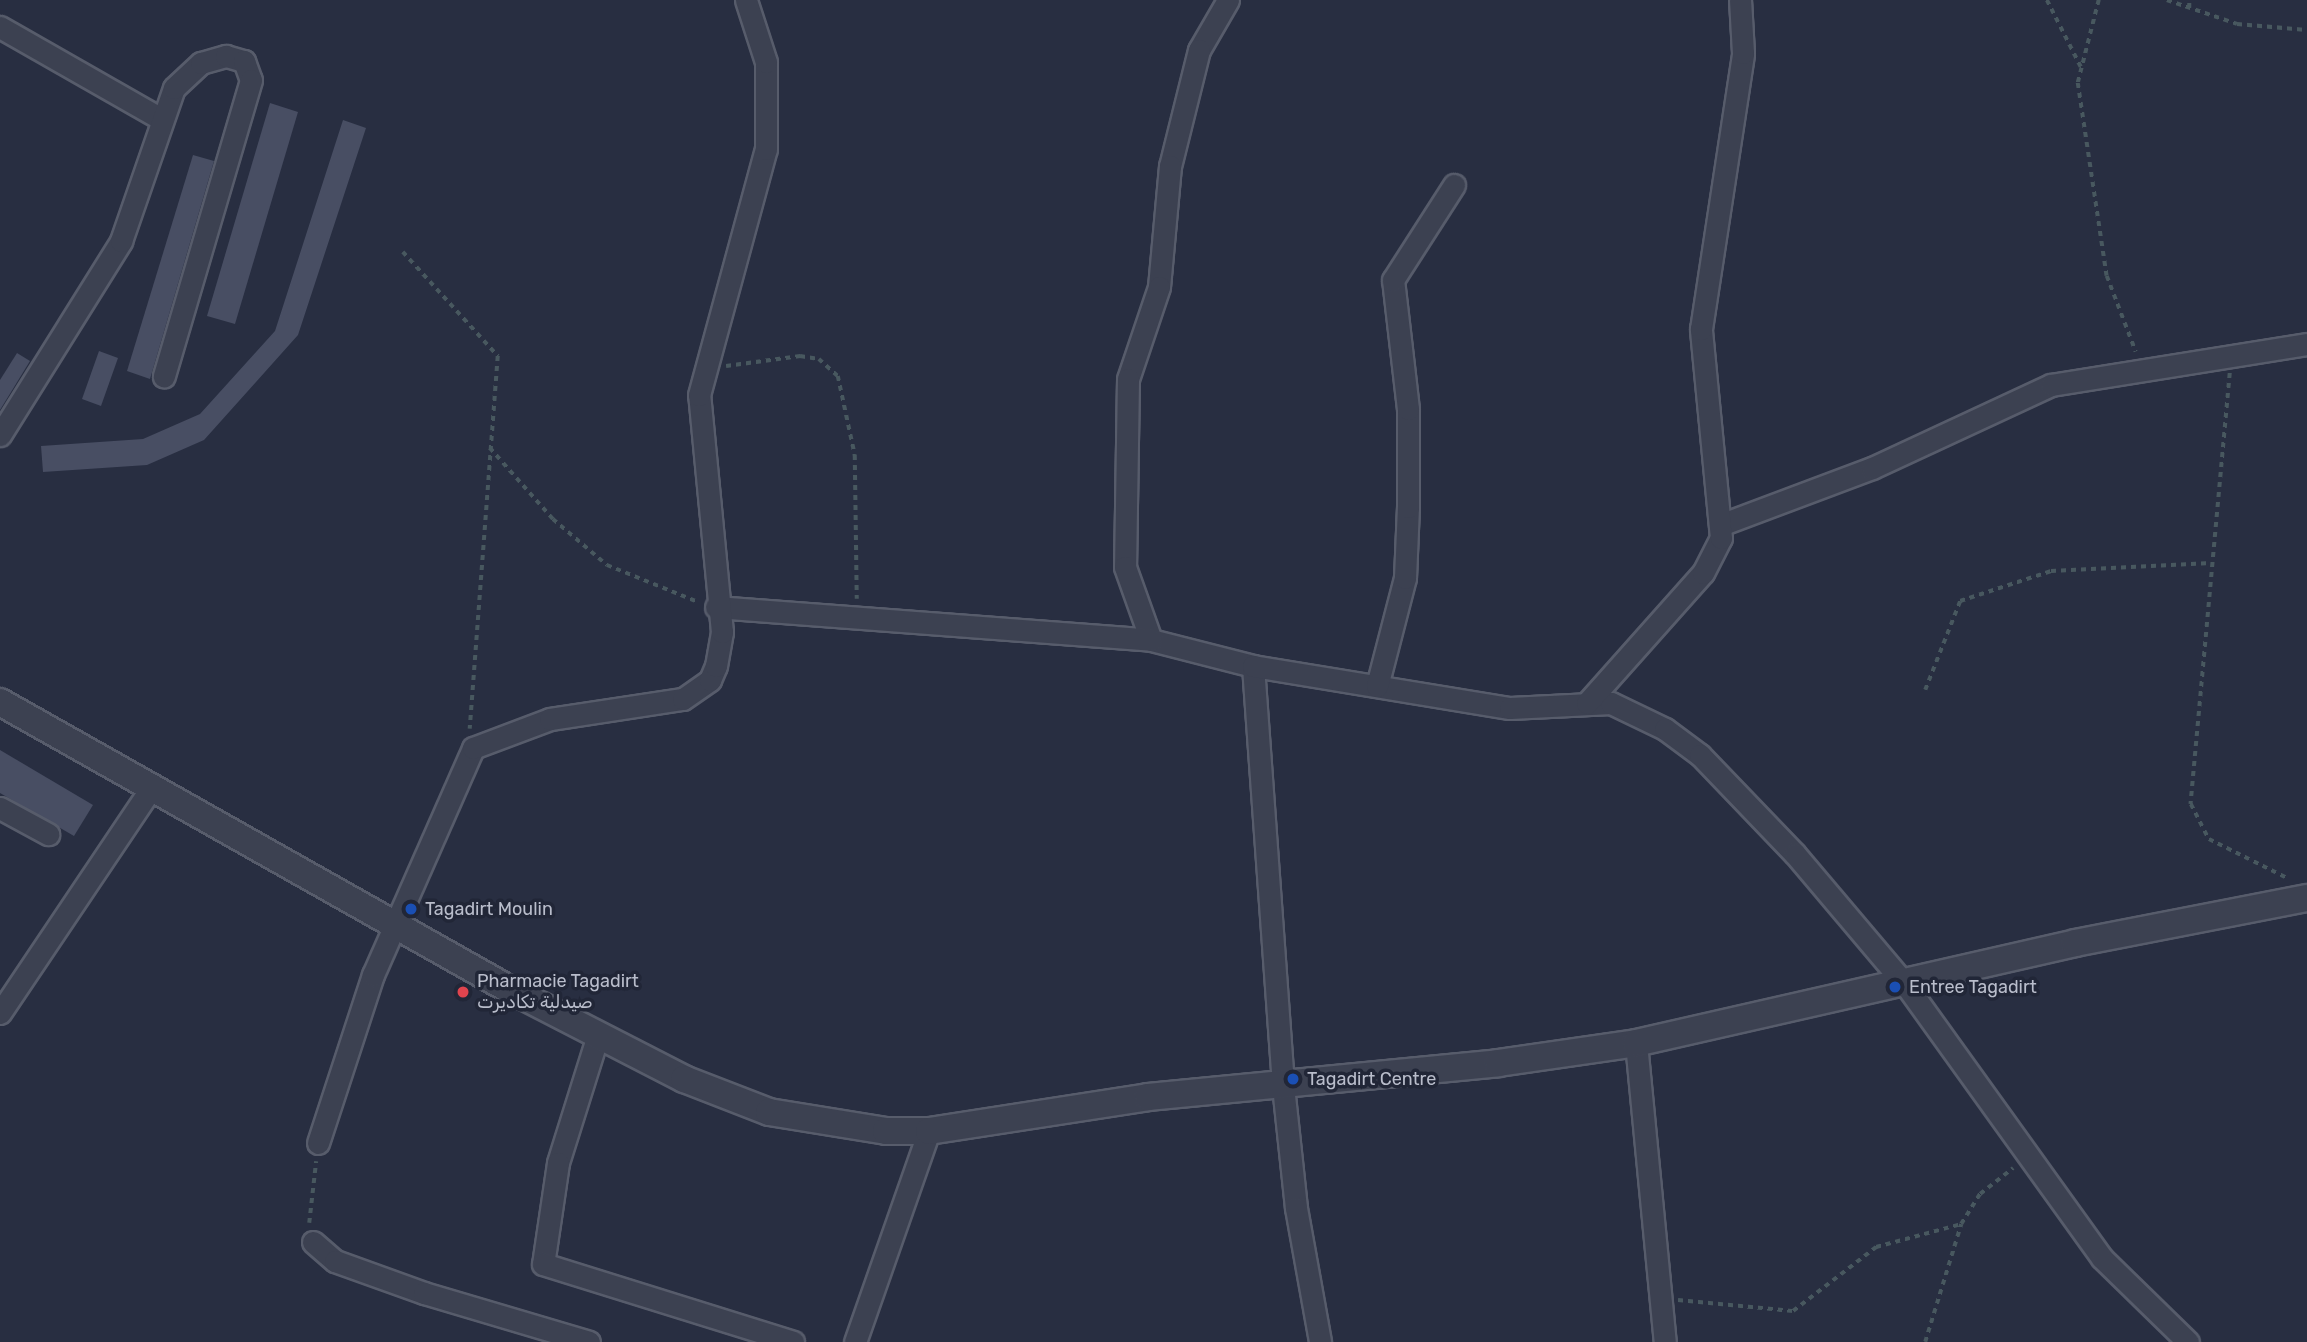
<!DOCTYPE html>
<html>
<head>
<meta charset="utf-8">
<style>
	body { margin:0 }
	#map { position:relative; width:2307px; height:1342px; overflow:hidden; background:#282e41; font-family:Rubik,Vazirmatn,sans-serif }
	div>[style] { position:absolute }
	.building>* { inset:0; background:#484e63 }
	.path>* { height:3.5px; margin-top:-1.75px; transform-origin:0; background:repeating-linear-gradient(90deg,#48585f 0 5px,transparent 0 10px) }
	.roads { filter:drop-shadow(2px 0 #575c6b) drop-shadow(-2px 0 #575c6b) drop-shadow(0 2px #575c6b) drop-shadow(0 -2px #575c6b) }
	.minor>* { height:21px; margin:-10.5px; padding:0 10.5px; transform-origin:10.5px; border-radius:10.5px; background:#3c4151 }
	.tertiary>* { height:26px; margin:-13px; padding:0 13px; transform-origin:13px; border-radius:13px; background:#3c4151 }
	.dots>* { width:19px; height:19px; translate:-50% -50%; box-sizing:border-box; border:4px solid #212637; border-radius:50% }
	span { translate:-50% -50%; white-space:nowrap; text-align:center; line-height:1.15; -webkit-text-stroke:7px #212637; paint-order:stroke }
	.poi-label { font-size:18px; color:#b9bdcb }
	.left { translate:0 -50%; text-align:left }
</style>
</head>
<body>
<div id="map">
	<div class="building">
		<div style="clip-path:polygon(270px 103px,298px 112px,235px 324px,207px 316px)"></div>
		<div style="clip-path:polygon(343px 120px,366px 128px,298px 335px,204px 440px,147px 465px,43px 472px,41px 446px,143px 439px,200px 414px,275px 331px)"></div>
		<div style="clip-path:polygon(193px 155px,214px 161px,150px 379px,127px 371px)"></div>
		<div style="clip-path:polygon(99px 351px,118px 358px,101px 406px,82px 399px)"></div>
		<div style="clip-path:polygon(17px 353px,30px 361px,0 410px,0 380px)"></div>
		<div style="clip-path:polygon(0 750px,93px 805px,74px 836px,0 793px)"></div>
	</div>
	<div class="path">
		<div style="left:2047px;top:0;width:75px;rotate:63.1deg"></div>
		<div style="left:2099px;top:0;width:86px;rotate:104.2deg"></div>
		<div style="left:2078px;top:83px;width:195px;rotate:81.5deg"></div>
		<div style="left:2107px;top:276px;width:81px;rotate:69.1deg"></div>
		<div style="left:2167px;top:0;width:74px;rotate:18.9deg"></div>
		<div style="left:2237px;top:24px;width:70px;rotate:4.9deg"></div>
		<div style="left:2189px;top:8px;width:8px;rotate:-90deg"></div>
		<div style="left:403px;top:252px;width:141px;rotate:47.6deg"></div>
		<div style="left:498px;top:356px;width:374px;rotate:94.3deg"></div>
		<div style="left:726px;top:366px;width:75px;rotate:-7.7deg"></div>
		<div style="left:800px;top:356px;width:19px;rotate:9deg"></div>
		<div style="left:819px;top:359px;width:25px;rotate:42deg"></div>
		<div style="left:838px;top:376px;width:81px;rotate:77.9deg"></div>
		<div style="left:855px;top:455px;width:144px;rotate:89.2deg"></div>
		<div style="left:2230px;top:373px;width:433px;rotate:95.2deg"></div>
		<div style="left:2191px;top:804px;width:39px;rotate:63deg"></div>
		<div style="left:2209px;top:839px;width:89px;rotate:26.6deg"></div>
		<div style="left:490px;top:448px;width:95px;rotate:48.4deg"></div>
		<div style="left:553px;top:519px;width:71px;rotate:40.4deg"></div>
		<div style="left:607px;top:565px;width:98px;rotate:22.1deg"></div>
		<div style="left:1925px;top:690px;width:96px;rotate:-68.5deg"></div>
		<div style="left:1960px;top:601px;width:96px;rotate:-18.2deg"></div>
		<div style="left:2051px;top:571px;width:160px;rotate:-2.9deg"></div>
		<div style="left:309px;top:1223px;width:62px;rotate:-83.6deg"></div>
		<div style="left:1678px;top:1300px;width:116px;rotate:5.5deg"></div>
		<div style="left:1793px;top:1311px;width:105px;rotate:-37.6deg"></div>
		<div style="left:1876px;top:1247px;width:88px;rotate:-15.1deg"></div>
		<div style="left:1925px;top:1342px;width:123px;rotate:-73deg"></div>
		<div style="left:1961px;top:1224px;width:36px;rotate:-58deg"></div>
		<div style="left:1980px;top:1194px;width:42px;rotate:-38.2deg"></div>
	</div>
	<div class="roads">
		<div class="minor">
			<div style="left:1228px;top:0;width:58px;rotate:120.1deg"></div>
			<div style="left:1199px;top:50px;width:120px;rotate:104deg"></div>
			<div style="left:1170px;top:166px;width:121px;rotate:95.2deg"></div>
			<div style="left:1159px;top:287px;width:97px;rotate:108.6deg"></div>
			<div style="left:1128px;top:379px;width:188px;rotate:90.9deg"></div>
			<div style="left:1125px;top:567px;width:77px;rotate:70.4deg"></div>
			<div style="left:1151px;top:640px;width:105px;rotate:14.3deg"></div>
			<div style="left:1253px;top:666px;width:421px;rotate:85.9deg"></div>
			<div style="left:1283px;top:1086px;width:123px;rotate:83.9deg"></div>
			<div style="left:1296px;top:1208px;width:136px;rotate:79.8deg"></div>
			<div style="left:0;top:27px;width:185px;rotate:29.7deg"></div>
			<div style="left:0;top:435px;width:229px;rotate:-58deg"></div>
			<div style="left:121px;top:241px;width:162px;rotate:-70.9deg"></div>
			<div style="left:174px;top:88px;width:37px;rotate:-43deg"></div>
			<div style="left:201px;top:63px;width:26px;rotate:-16deg"></div>
			<div style="left:226px;top:56px;width:19px;rotate:16deg"></div>
			<div style="left:244px;top:61px;width:20px;rotate:70deg"></div>
			<div style="left:251px;top:80px;width:309px;rotate:106.4deg"></div>
			<div style="left:1723px;top:524px;width:159px;rotate:-20.6deg"></div>
			<div style="left:1872px;top:468px;width:197px;rotate:-24.9deg"></div>
			<div style="left:2051px;top:385px;width:259px;rotate:-9.1deg"></div>
			<div style="left:716px;top:607px;width:436px;rotate:4.3deg"></div>
			<div style="left:1253px;top:666px;width:260px;rotate:9.3deg"></div>
			<div style="left:1510px;top:708px;width:101px;rotate:-2.8deg"></div>
			<div style="left:1611px;top:703px;width:60px;rotate:25.7deg"></div>
			<div style="left:1665px;top:729px;width:44px;rotate:36.6deg"></div>
			<div style="left:1700px;top:755px;width:137px;rotate:46.2deg"></div>
			<div style="left:1795px;top:854px;width:170px;rotate:49.8deg"></div>
			<div style="left:1905px;top:984px;width:337px;rotate:54.3deg"></div>
			<div style="left:2102px;top:1258px;width:120px;rotate:44.3deg"></div>
			<div style="left:1377px;top:686px;width:112px;rotate:-75.5deg"></div>
			<div style="left:1405px;top:578px;width:71px;rotate:-87.6deg"></div>
			<div style="left:1408px;top:507px;width:98px;rotate:-90deg"></div>
			<div style="left:1408px;top:409px;width:130px;rotate:-96.6deg"></div>
			<div style="left:1393px;top:280px;width:113px;rotate:-57.3deg"></div>
			<div style="left:1587px;top:703px;width:174px;rotate:-48.3deg"></div>
			<div style="left:1703px;top:573px;width:39px;rotate:-63deg"></div>
			<div style="left:1721px;top:538px;width:210px;rotate:-95.5deg"></div>
			<div style="left:1701px;top:329px;width:279px;rotate:-81.3deg"></div>
			<div style="left:1743px;top:53px;width:53px;rotate:-93.2deg"></div>
			<div style="left:0;top:808px;width:55px;rotate:28.4deg"></div>
			<div style="left:0;top:1013px;width:271px;rotate:-56.1deg"></div>
			<div style="left:598px;top:1035px;width:134px;rotate:107.4deg"></div>
			<div style="left:558px;top:1163px;width:102px;rotate:98.4deg"></div>
			<div style="left:543px;top:1264px;width:262px;rotate:17.3deg"></div>
			<div style="left:1636px;top:1043px;width:300px;rotate:84.5deg"></div>
			<div style="left:318px;top:1143px;width:177px;rotate:-71.9deg"></div>
			<div style="left:373px;top:975px;width:248px;rotate:-66.2deg"></div>
			<div style="left:473px;top:748px;width:82px;rotate:-20.6deg"></div>
			<div style="left:550px;top:719px;width:134px;rotate:-8.6deg"></div>
			<div style="left:683px;top:699px;width:33px;rotate:-35deg"></div>
			<div style="left:710px;top:680px;width:15px;rotate:-67deg"></div>
			<div style="left:716px;top:666px;width:35px;rotate:-80deg"></div>
			<div style="left:722px;top:632px;width:238px;rotate:-95.5deg"></div>
			<div style="left:699px;top:395px;width:255px;rotate:-74.8deg"></div>
			<div style="left:766px;top:149px;width:87px;rotate:-90deg"></div>
			<div style="left:766px;top:62px;width:65px;rotate:-107.9deg"></div>
			<div style="left:313px;top:1242px;width:29px;rotate:41deg"></div>
			<div style="left:335px;top:1261px;width:95px;rotate:19.8deg"></div>
			<div style="left:424px;top:1293px;width:172px;rotate:16.5deg"></div>
			<div style="left:855px;top:1342px;width:224px;rotate:-70.7deg"></div>
		</div>
		<div class="tertiary">
			<div style="left:0;top:702px;width:582px;rotate:29.43deg"></div>
			<div style="left:507px;top:988px;width:199px;rotate:27.2deg"></div>
			<div style="left:684px;top:1079px;width:91px;rotate:21.2deg"></div>
			<div style="left:769px;top:1112px;width:119px;rotate:9.2deg"></div>
			<div style="left:886px;top:1131px;width:43px"></div>
			<div style="left:929px;top:1131px;width:222px;rotate:-8.8deg"></div>
			<div style="left:1148px;top:1097px;width:352px;rotate:-5.5deg"></div>
			<div style="left:1498px;top:1063px;width:139px;rotate:-8.2deg"></div>
			<div style="left:1636px;top:1043px;width:450px;rotate:-12.8deg"></div>
			<div style="left:2075px;top:943px;width:236px;rotate:-11deg"></div>
		</div>
	</div>
	<div class="dots">
		<div style="left:411px;top:909px;background:#1a4fb4"></div>
		<div style="left:1895px;top:987px;background:#1a4fb4"></div>
		<div style="left:463px;top:992px;background:#e0444e"></div>
		<div style="left:1293px;top:1079px;background:#1a4fb4"></div>
	</div>
	<div class="poi-label">
		<span class="left" style="left:425px;top:909px">Tagadirt Moulin</span>
		<span class="left" style="left:477px;top:992px">Pharmacie Tagadirt<br>صيدلية تكاديرت</span>
		<span class="left" style="left:1909px;top:987px">Entree Tagadirt</span>
		<span class="left" style="left:1307px;top:1079px">Tagadirt Centre</span>
	</div>
</div>
</body>
</html>
